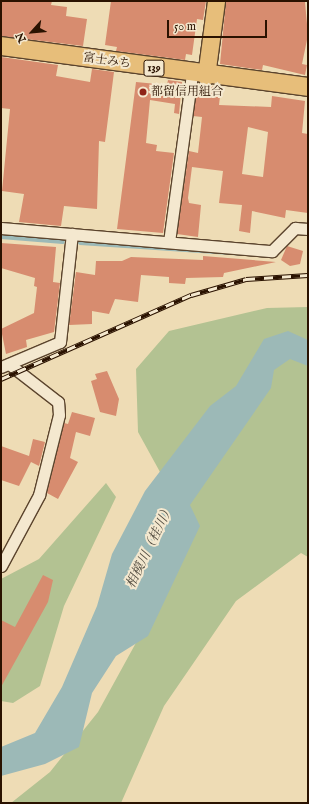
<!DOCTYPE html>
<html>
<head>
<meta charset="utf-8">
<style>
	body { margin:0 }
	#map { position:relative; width:309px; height:804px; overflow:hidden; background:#eedcb5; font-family:"IM FELL English","Noto Serif JP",serif }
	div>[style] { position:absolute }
	.green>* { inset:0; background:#b3c292 }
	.water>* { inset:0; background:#9cb9b7 }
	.stream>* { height:4px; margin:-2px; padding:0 2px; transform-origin:2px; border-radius:2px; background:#9cb9b7 }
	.building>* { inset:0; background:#d78c6f }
	.roads { filter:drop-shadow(1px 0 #5b442d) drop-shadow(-1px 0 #5b442d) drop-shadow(0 1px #5b442d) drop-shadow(0 -1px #5b442d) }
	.minor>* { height:11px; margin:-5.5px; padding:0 5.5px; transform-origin:5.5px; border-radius:5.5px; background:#f4e8cf }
	.primary>* { height:17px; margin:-8.5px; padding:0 8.5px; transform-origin:8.5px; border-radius:8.5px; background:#e7be7a }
	.trunk>* { height:18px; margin:-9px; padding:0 9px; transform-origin:9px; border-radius:9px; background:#e7be7a }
	.rail>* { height:4.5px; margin-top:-2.25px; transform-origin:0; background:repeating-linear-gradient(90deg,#f4e8cf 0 9px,#2a1200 0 18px); box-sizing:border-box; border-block:1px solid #2a1200 }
	.dots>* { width:11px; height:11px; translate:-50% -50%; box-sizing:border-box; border:2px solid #f4e8cf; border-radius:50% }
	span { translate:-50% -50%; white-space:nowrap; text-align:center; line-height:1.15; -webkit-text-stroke:4px #f4e8cf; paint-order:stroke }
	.shield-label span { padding:1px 3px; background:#f4e8cf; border:1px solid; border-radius:3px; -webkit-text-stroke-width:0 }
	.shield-label { font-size:11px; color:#2a1200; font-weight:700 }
	.street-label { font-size:12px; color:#2a1200 }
	.poi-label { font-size:12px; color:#2a1200 }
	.left { translate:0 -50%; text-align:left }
	.water-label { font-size:13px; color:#524c40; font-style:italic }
	.frame { position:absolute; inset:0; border:2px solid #2a1200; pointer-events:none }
	.north { position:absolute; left:12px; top:12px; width:40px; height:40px; -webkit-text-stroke:3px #f4e8cf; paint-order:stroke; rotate:243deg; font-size:11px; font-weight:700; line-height:16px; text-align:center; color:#2a1200 }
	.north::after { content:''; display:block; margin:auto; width:14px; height:18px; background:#2a1200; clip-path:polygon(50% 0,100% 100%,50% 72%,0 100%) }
	.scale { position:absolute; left:167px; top:20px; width:100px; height:18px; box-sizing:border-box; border:2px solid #2a1200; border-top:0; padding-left:5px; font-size:12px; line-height:14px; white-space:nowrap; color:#2a1200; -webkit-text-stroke:3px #f4e8cf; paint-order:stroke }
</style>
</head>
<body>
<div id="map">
	<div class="green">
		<div style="clip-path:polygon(308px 307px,308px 557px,301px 553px,236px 601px,164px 706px,121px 803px,11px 803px,50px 772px,98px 712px,160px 599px,182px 512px,138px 432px,136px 369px,169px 331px,267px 308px)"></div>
		<div style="clip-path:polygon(106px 483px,116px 497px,64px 606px,40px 686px,13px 703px,1px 701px,1px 579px,39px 559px)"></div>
	</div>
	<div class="water">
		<div style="clip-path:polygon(288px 331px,308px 340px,308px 366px,290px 359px,274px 370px,271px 388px,190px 505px,200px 526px,148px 636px,116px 656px,92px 693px,79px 747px,45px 764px,1px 776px,1px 747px,35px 733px,62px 687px,97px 606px,112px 554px,145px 491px,210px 406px,236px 386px,264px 339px)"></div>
	</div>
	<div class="stream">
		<div style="left:1px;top:237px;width:62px;rotate:4.6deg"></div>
		<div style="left:80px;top:243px;width:166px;rotate:3.8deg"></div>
	</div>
	<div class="building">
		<div style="clip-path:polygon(1px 1px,52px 1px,51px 5px,67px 7px,66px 16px,87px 19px,83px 46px,1px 36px)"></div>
		<div style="clip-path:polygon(111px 1px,206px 1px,203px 20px,197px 19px,192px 55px,186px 54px,185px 60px,116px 51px,117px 47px,105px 45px)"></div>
		<div style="clip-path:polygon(226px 1px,305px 2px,308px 35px,302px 64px,307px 65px,305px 75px,263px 65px,262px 70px,220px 64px)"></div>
		<div style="clip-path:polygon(1px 57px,58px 65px,56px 76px,90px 82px,92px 69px,114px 72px,105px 142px,99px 141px,97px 209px,64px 206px,61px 226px,19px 222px,24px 194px,2px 191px,10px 109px,1px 108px)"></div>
		<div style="clip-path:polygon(168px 80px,182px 82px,179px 114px,174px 113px,175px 104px,150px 100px,146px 143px,157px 145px,156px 151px,174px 153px,163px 233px,117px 229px,136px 82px,167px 85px)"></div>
		<div style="clip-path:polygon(evenodd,205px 86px,221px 87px,219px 105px,271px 107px,272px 96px,305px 101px,302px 133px,308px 134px,308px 213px,286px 210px,285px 218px,252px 211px,250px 233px,239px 231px,242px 205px,219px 203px,223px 171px,192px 167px,188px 198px,189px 203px,201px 205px,198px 237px,177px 234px,189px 151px,198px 153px,202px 117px,193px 116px,197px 87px,205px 86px,248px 127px,268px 132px,263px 177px,242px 174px,248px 127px)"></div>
		<div style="clip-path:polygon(1px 243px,56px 247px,53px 282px,60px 283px,54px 332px,26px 340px,27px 347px,6px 354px,1px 329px,34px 313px,37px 287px,34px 286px,35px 278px,1px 268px)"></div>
		<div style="clip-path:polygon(287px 246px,303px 251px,300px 264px,290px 266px,281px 260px)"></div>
		<div style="clip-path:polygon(203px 256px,276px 262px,224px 273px,223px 277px,186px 278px,185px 284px,169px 283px,169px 277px,141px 275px,138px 302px,115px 299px,109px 314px,92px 311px,92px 324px,69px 325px,76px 272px,95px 275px,96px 261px,122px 261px,131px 257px,203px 260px)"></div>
		<div style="clip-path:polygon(107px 371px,119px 399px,116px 416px,100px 412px,91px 381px,97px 379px,95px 374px)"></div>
		<div style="clip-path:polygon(72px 412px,95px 418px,90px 436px,76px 432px,70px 458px,78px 462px,58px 499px,47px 493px,64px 423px,68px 424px)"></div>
		<div style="clip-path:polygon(33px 439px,45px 442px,39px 466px,31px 462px,19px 486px,1px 480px,1px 446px,29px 456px)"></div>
		<div style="clip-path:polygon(43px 575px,53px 580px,48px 602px,1px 687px,1px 620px,15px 627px)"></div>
	</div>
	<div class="roads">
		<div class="minor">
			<div style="left:1px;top:228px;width:272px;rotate:4.9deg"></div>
			<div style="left:272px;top:251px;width:33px;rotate:-45deg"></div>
			<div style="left:295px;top:228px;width:13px;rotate:4deg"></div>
			<div style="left:169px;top:242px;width:170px;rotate:-82.2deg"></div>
			<div style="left:1px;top:367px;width:64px;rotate:-23deg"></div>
			<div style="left:60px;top:342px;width:109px;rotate:-83.7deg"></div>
			<div style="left:1px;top:566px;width:81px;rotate:-61.8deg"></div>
			<div style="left:39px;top:495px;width:82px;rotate:-76deg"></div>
			<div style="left:59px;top:415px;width:13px;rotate:-94deg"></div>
			<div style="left:58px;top:402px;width:62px;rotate:-142.2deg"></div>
		</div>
		<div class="primary">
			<div style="left:206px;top:76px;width:76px;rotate:-82.4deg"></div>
		</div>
		<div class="trunk">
			<div style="left:1px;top:46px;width:310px;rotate:7.6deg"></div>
		</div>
	</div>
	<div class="rail">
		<div style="left:1px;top:379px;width:208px;rotate:-23.9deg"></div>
		<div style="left:191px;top:295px;width:57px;rotate:-16.2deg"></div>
		<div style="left:246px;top:279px;width:62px;rotate:-3.7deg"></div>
	</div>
	<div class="dots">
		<div style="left:143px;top:92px;background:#8f2418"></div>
	</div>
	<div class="shield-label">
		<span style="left:154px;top:68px">139</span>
	</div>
	<div class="street-label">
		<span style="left:107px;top:61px;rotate:8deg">富士みち</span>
	</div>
	<div class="poi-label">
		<span class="left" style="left:151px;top:92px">都留信用組合</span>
	</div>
	<div class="water-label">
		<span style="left:151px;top:547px;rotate:-64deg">相模川（桂川）</span>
	</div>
	<div class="frame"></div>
	<div class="north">N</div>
	<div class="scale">50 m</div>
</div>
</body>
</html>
